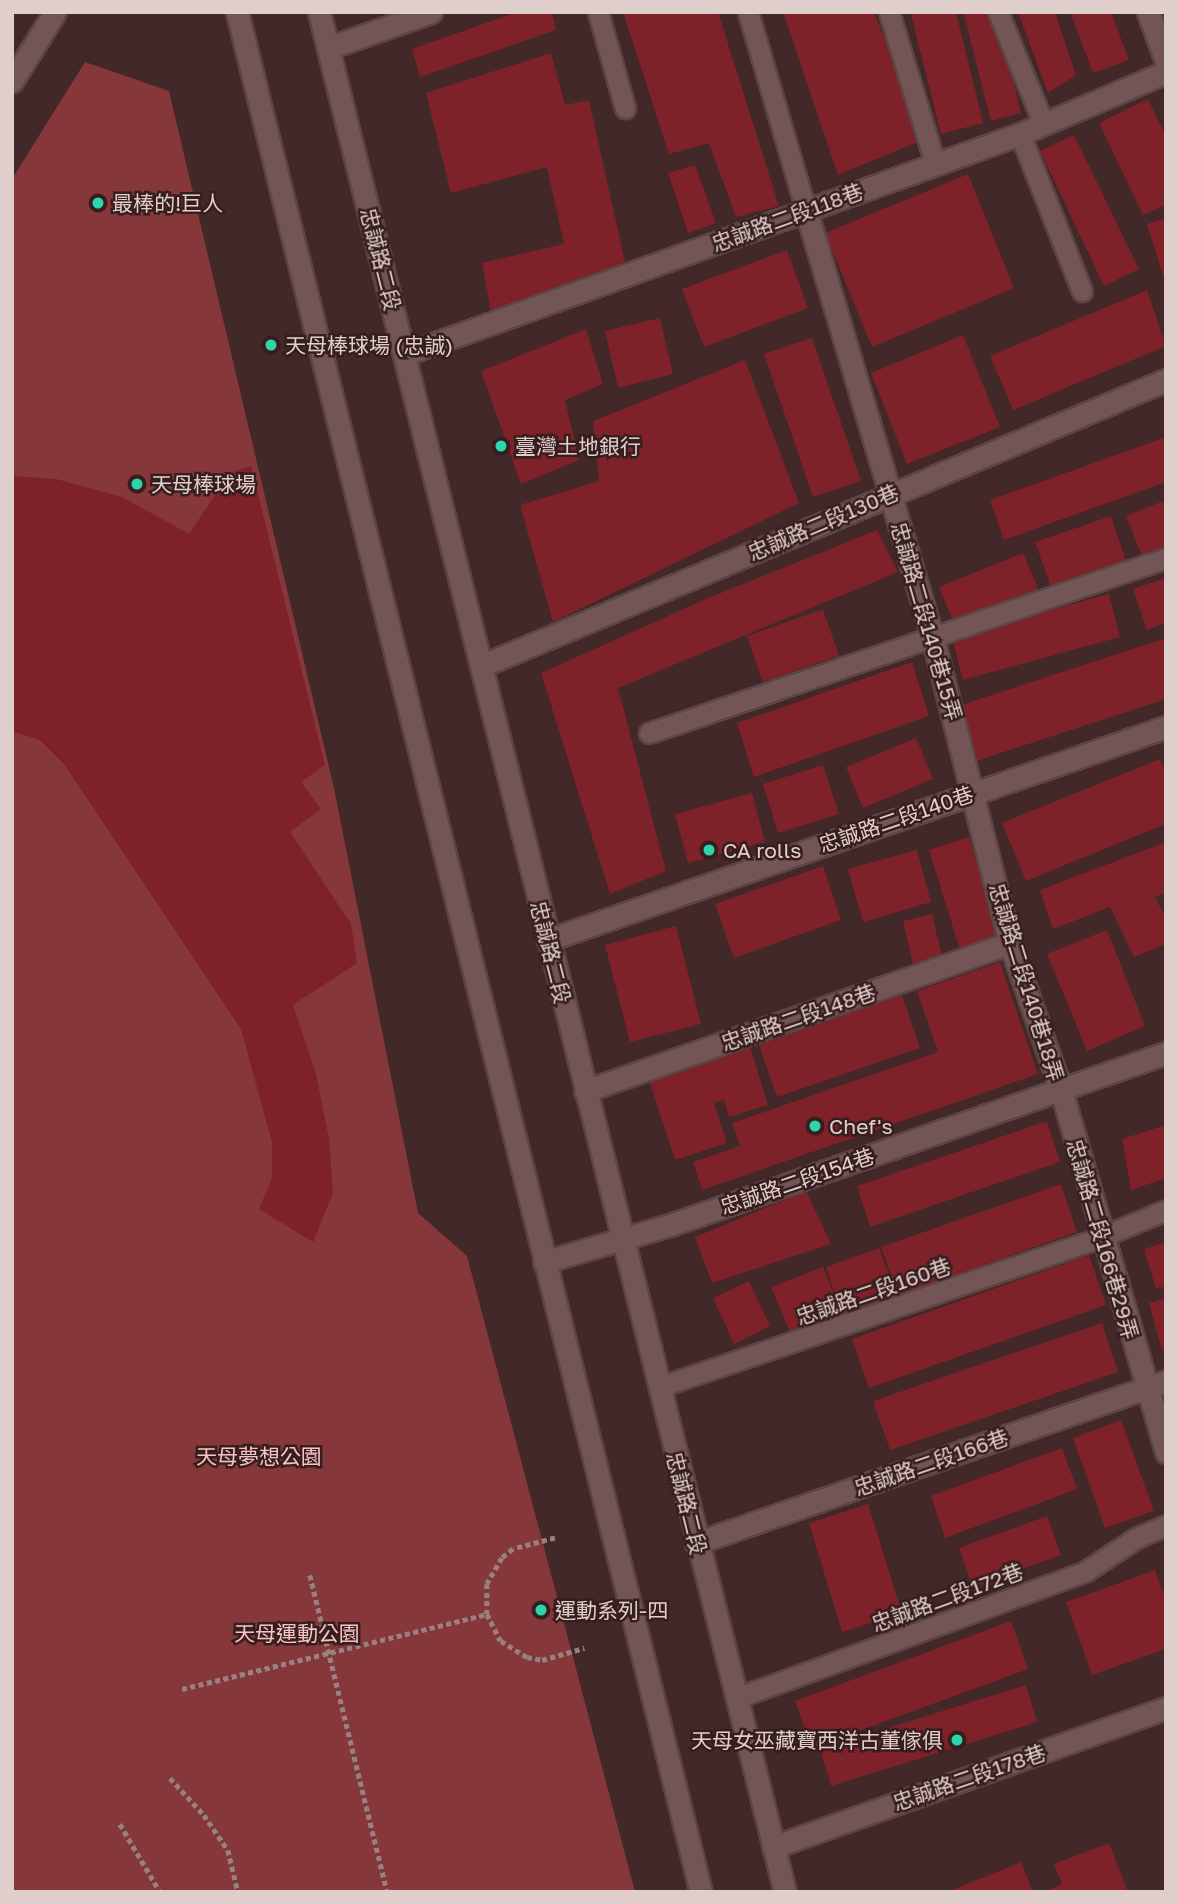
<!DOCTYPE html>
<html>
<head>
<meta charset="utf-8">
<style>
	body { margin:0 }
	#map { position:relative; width:1178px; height:1904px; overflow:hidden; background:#422828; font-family:"Golos Text","Noto Sans TC",sans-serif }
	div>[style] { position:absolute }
	.green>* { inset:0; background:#853739 }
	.building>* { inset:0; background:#7e2128 }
	.path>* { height:4.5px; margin-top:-2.25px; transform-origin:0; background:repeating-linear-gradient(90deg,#978181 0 5px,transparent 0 8.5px) }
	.roads { filter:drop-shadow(2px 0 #5b4545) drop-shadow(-2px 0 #5b4545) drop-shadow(0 2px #5b4545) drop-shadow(0 -2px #5b4545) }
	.service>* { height:19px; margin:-9.5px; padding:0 9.5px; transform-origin:9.5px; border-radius:9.5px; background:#725554 }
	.minor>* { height:21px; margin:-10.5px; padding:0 10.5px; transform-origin:10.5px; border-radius:10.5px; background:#725554 }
	.tertiary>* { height:21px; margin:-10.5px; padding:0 10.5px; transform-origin:10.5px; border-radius:10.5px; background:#725554 }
	.dots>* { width:19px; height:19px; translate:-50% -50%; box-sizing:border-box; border:4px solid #371e1e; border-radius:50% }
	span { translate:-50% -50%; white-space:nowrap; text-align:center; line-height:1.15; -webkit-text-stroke:5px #371e1e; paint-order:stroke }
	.poi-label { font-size:21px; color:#e0cecd }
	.left { translate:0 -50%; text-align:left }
	.right { translate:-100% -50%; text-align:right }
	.street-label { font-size:21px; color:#e0cecd }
	.park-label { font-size:21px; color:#f8c2c0 }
	.frame { position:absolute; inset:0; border:14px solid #e0cecd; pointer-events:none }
</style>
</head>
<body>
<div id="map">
	<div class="green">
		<div style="clip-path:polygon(85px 62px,169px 91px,334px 788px,418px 1213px,467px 1256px,635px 1892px,12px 1892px,12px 179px)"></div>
	</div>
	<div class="building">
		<div style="clip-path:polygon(517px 12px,552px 12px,556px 30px,420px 77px,412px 49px)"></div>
		<div style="clip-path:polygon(623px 12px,718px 12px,779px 206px,736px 217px,709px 143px,669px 154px)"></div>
		<div style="clip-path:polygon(783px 12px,874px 12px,925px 139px,838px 175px)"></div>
		<div style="clip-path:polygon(956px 12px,983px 123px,941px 134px,911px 14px)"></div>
		<div style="clip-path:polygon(963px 12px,997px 12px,1021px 113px,991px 121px)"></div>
		<div style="clip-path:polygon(1018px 12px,1055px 12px,1076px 75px,1048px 93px)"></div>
		<div style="clip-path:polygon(1070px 12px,1111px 12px,1129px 60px,1093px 73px)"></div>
		<div style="clip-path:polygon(551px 53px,565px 105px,589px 100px,625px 262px,492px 317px,482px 263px,564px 244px,547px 167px,451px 193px,426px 93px)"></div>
		<div style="clip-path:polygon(1148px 99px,1166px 136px,1166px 205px,1143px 215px,1099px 123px)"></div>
		<div style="clip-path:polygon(1074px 135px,1139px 269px,1104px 286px,1040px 151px)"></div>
		<div style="clip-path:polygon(695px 165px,716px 223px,688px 233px,668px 173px)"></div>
		<div style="clip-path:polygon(968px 174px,1014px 288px,872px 347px,825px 233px)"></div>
		<div style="clip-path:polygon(1166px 218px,1166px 282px,1165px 282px,1147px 224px)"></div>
		<div style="clip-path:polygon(787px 250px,808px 308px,704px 347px,682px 289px)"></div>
		<div style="clip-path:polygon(1147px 290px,1166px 346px,1013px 410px,990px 356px)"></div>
		<div style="clip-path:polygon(660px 318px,673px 374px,618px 388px,605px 331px)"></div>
		<div style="clip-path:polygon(586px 329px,603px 384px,565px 400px,579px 460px,521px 484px,481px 371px)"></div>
		<div style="clip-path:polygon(963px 335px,1000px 427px,907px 464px,871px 373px)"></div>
		<div style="clip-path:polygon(812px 338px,861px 481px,813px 497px,764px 354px)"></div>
		<div style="clip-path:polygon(745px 360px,799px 503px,553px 622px,520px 505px,599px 481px,593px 421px)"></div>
		<div style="clip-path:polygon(1166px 437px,1166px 482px,1004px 540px,990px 500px)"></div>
		<div style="clip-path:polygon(251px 466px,325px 765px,301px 782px,321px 809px,290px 832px,351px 924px,357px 963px,293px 1005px,316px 1074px,329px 1139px,333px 1193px,313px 1242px,259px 1209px,272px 1178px,272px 1142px,241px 1029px,64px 764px,40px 740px,12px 731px,12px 476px,56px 479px,122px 497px,189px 534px,230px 473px)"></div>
		<div style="clip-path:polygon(1166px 500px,1166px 547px,1142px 556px,1126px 516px)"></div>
		<div style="clip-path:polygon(1111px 516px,1126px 561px,1051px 587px,1035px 542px)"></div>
		<div style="clip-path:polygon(877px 530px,898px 572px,618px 688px,666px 871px,610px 894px,541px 673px,706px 599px)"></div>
		<div style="clip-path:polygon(1023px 553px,1039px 591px,955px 626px,939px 587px)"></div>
		<div style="clip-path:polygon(1166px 578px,1166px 623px,1147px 630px,1133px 589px)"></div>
		<div style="clip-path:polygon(1109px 594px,1120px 637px,963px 680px,952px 637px)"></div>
		<div style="clip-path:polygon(823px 609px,839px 656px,763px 682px,747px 636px)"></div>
		<div style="clip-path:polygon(1166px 638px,1166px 699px,973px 762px,955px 707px)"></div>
		<div style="clip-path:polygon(912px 662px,929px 716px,754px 777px,737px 723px)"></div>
		<div style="clip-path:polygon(916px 738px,933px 779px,863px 808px,846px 767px)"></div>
		<div style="clip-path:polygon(1160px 759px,1166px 773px,1166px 824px,1026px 881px,1002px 823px)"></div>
		<div style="clip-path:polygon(823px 765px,839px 814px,778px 833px,763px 784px)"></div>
		<div style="clip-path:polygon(752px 793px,765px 842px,688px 863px,675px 814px)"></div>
		<div style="clip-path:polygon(969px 837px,1000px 938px,960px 950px,929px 850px)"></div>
		<div style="clip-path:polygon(1166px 842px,1166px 892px,1155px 897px,1166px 919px,1166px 944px,1134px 957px,1110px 907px,1053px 929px,1040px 890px)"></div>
		<div style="clip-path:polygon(917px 850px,931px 902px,863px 922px,848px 869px)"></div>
		<div style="clip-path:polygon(823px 866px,841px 920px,734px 958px,715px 904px)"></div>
		<div style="clip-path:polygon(932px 914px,942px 957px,913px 964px,903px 921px)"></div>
		<div style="clip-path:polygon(676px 926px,701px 1024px,630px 1042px,605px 945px)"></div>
		<div style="clip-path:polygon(1107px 930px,1145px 1026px,1087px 1051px,1047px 954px)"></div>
		<div style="clip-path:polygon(1000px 962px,1038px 1074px,702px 1190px,693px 1162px,740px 1146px,732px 1123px,938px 1052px,917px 991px)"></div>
		<div style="clip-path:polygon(902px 995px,920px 1048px,777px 1097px,759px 1045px)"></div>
		<div style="clip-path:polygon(750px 1047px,768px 1105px,729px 1117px,724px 1100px,714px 1103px,727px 1143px,675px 1160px,649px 1080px)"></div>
		<div style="clip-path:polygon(1047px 1121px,1060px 1162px,870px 1227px,857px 1186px)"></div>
		<div style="clip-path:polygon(1166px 1125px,1166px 1178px,1131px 1190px,1122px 1139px)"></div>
		<div style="clip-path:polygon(1061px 1184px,1077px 1232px,898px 1295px,881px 1247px)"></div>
		<div style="clip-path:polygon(806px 1191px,831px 1244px,712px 1283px,695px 1237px)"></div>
		<div style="clip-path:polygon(1166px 1242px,1166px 1286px,1156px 1289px,1144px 1249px)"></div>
		<div style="clip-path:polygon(879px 1248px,896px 1295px,792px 1337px,771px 1287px,823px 1267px,836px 1298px,826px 1267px)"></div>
		<div style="clip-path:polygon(1089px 1255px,1106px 1305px,869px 1388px,852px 1339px)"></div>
		<div style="clip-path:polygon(749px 1281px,770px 1326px,734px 1344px,713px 1298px)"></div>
		<div style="clip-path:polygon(1166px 1298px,1166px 1349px,1162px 1351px,1149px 1303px)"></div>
		<div style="clip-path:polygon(1102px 1323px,1118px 1372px,890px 1450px,873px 1401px)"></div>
		<div style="clip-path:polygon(1121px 1420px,1154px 1511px,1105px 1528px,1073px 1438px)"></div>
		<div style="clip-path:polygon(1062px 1448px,1077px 1489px,945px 1538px,931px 1496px)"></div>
		<div style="clip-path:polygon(868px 1504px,902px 1613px,842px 1632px,809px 1523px)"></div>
		<div style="clip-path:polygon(1047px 1516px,1061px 1555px,973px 1587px,959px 1548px)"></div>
		<div style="clip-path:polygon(1155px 1570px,1166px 1601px,1166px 1649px,1092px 1675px,1066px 1602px)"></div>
		<div style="clip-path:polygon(1011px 1621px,1028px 1669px,812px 1748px,795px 1701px)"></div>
		<div style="clip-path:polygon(1026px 1685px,1037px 1722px,831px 1786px,820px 1749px)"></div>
		<div style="clip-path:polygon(1109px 1843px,1128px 1892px,1043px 1892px,1062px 1884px,1054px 1864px)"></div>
		<div style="clip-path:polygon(1021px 1862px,1033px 1892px,947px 1892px)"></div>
	</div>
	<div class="path">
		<div style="left:555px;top:1538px;width:43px;rotate:165.3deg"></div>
		<div style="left:513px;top:1549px;width:14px;rotate:141deg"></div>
		<div style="left:502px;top:1558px;width:30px;rotate:120deg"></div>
		<div style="left:487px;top:1584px;width:30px;rotate:90deg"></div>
		<div style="left:487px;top:1614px;width:30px;rotate:63deg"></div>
		<div style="left:501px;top:1641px;width:31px;rotate:32deg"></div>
		<div style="left:527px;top:1657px;width:15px;rotate:11deg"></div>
		<div style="left:542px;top:1660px;width:44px;rotate:-15.9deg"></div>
		<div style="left:310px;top:1575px;width:326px;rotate:76.3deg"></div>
		<div style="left:182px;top:1689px;width:314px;rotate:-13.8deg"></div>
		<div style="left:170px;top:1778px;width:50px;rotate:47.4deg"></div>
		<div style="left:204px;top:1815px;width:42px;rotate:55.6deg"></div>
		<div style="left:228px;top:1850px;width:43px;rotate:76.6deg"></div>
		<div style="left:120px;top:1824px;width:79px;rotate:59.5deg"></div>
	</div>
	<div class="roads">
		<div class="service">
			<div style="left:598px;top:12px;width:100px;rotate:74.3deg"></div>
			<div style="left:748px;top:12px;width:206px;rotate:73.7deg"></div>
			<div style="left:889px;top:12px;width:158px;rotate:73.1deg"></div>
			<div style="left:998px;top:12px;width:120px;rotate:67.9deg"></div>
			<div style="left:1020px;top:134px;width:169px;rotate:68.5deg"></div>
			<div style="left:649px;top:733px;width:546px;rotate:-18.7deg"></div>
			<div style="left:659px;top:1387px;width:467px;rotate:-18.7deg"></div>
			<div style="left:1101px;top:1237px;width:70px;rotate:-22.6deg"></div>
			<div style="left:736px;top:1698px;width:372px;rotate:-19.9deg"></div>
			<div style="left:1086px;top:1571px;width:60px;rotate:-33.4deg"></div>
			<div style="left:1136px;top:1538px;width:33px;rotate:-23deg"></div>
		</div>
		<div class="minor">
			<div style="left:1148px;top:12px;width:52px;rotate:69.8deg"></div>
			<div style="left:328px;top:48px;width:109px;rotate:-19.3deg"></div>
			<div style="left:806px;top:210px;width:447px;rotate:73.5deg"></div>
			<div style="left:933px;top:639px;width:314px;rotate:75.8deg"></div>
			<div style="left:1010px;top:943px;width:156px;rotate:70.9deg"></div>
			<div style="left:1061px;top:1090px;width:377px;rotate:73.8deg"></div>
			<div style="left:405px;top:354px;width:653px;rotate:-19.68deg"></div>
			<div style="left:1020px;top:134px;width:159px;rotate:-23deg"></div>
			<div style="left:481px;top:666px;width:742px;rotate:-22.66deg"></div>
			<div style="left:548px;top:940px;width:654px;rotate:-19.02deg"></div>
			<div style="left:585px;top:1091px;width:450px;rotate:-19.2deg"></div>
			<div style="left:544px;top:1262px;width:131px;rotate:-16.4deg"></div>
			<div style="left:670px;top:1225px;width:525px;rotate:-19.13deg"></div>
			<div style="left:696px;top:1543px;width:497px;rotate:-19deg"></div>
			<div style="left:773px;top:1847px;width:417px;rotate:-19.5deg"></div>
		</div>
		<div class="tertiary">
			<div style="left:237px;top:12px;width:1936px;rotate:76.14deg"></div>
			<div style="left:319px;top:12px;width:1937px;rotate:76.08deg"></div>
			<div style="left:12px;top:81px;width:81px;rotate:-58.1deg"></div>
		</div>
	</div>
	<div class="dots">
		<div style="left:98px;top:203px;background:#2dd5ab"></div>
		<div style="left:271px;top:345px;background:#2dd5ab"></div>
		<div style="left:501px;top:446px;background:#2dd5ab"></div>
		<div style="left:137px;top:484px;background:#2dd5ab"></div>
		<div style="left:709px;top:850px;background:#2dd5ab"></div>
		<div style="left:815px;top:1126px;background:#2dd5ab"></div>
		<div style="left:541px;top:1610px;background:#2dd5ab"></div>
		<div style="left:957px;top:1740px;background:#2dd5ab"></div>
	</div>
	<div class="poi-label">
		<span class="left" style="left:112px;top:203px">最棒的!巨人</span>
		<span class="left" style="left:285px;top:345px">天母棒球場 (忠誠)</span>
		<span class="left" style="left:515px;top:446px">臺灣土地銀行</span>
		<span class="left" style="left:151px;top:484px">天母棒球場</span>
		<span class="left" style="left:723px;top:850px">CA rolls</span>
		<span class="left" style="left:829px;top:1126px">Chef's</span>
		<span class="left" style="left:555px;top:1610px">運動系列-四</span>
		<span class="right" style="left:943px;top:1740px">天母女巫藏寶西洋古董傢俱</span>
	</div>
	<div class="street-label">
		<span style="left:787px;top:217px;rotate:-20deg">忠誠路二段118巷</span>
		<span style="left:381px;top:259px;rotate:76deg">忠誠路二段</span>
		<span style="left:823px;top:522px;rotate:-23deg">忠誠路二段130巷</span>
		<span style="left:927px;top:621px;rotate:74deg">忠誠路二段140巷15弄</span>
		<span style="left:896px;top:819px;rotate:-19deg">忠誠路二段140巷</span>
		<span style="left:551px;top:952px;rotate:76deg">忠誠路二段</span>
		<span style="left:1027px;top:982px;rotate:73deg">忠誠路二段140巷18弄</span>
		<span style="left:798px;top:1017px;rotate:-19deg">忠誠路二段148巷</span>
		<span style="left:797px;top:1181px;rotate:-19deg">忠誠路二段154巷</span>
		<span style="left:1103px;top:1239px;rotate:74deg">忠誠路二段166巷29弄</span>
		<span style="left:873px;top:1291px;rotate:-19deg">忠誠路二段160巷</span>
		<span style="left:931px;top:1462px;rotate:-19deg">忠誠路二段166巷</span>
		<span style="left:687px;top:1503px;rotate:76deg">忠誠路二段</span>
		<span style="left:947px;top:1597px;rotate:-20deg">忠誠路二段172巷</span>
		<span style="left:969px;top:1777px;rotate:-19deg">忠誠路二段178巷</span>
	</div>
	<div class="park-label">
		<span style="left:259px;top:1456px">天母夢想公園</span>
		<span style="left:297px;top:1633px">天母運動公園</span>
	</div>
	<div class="frame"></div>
</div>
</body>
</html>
